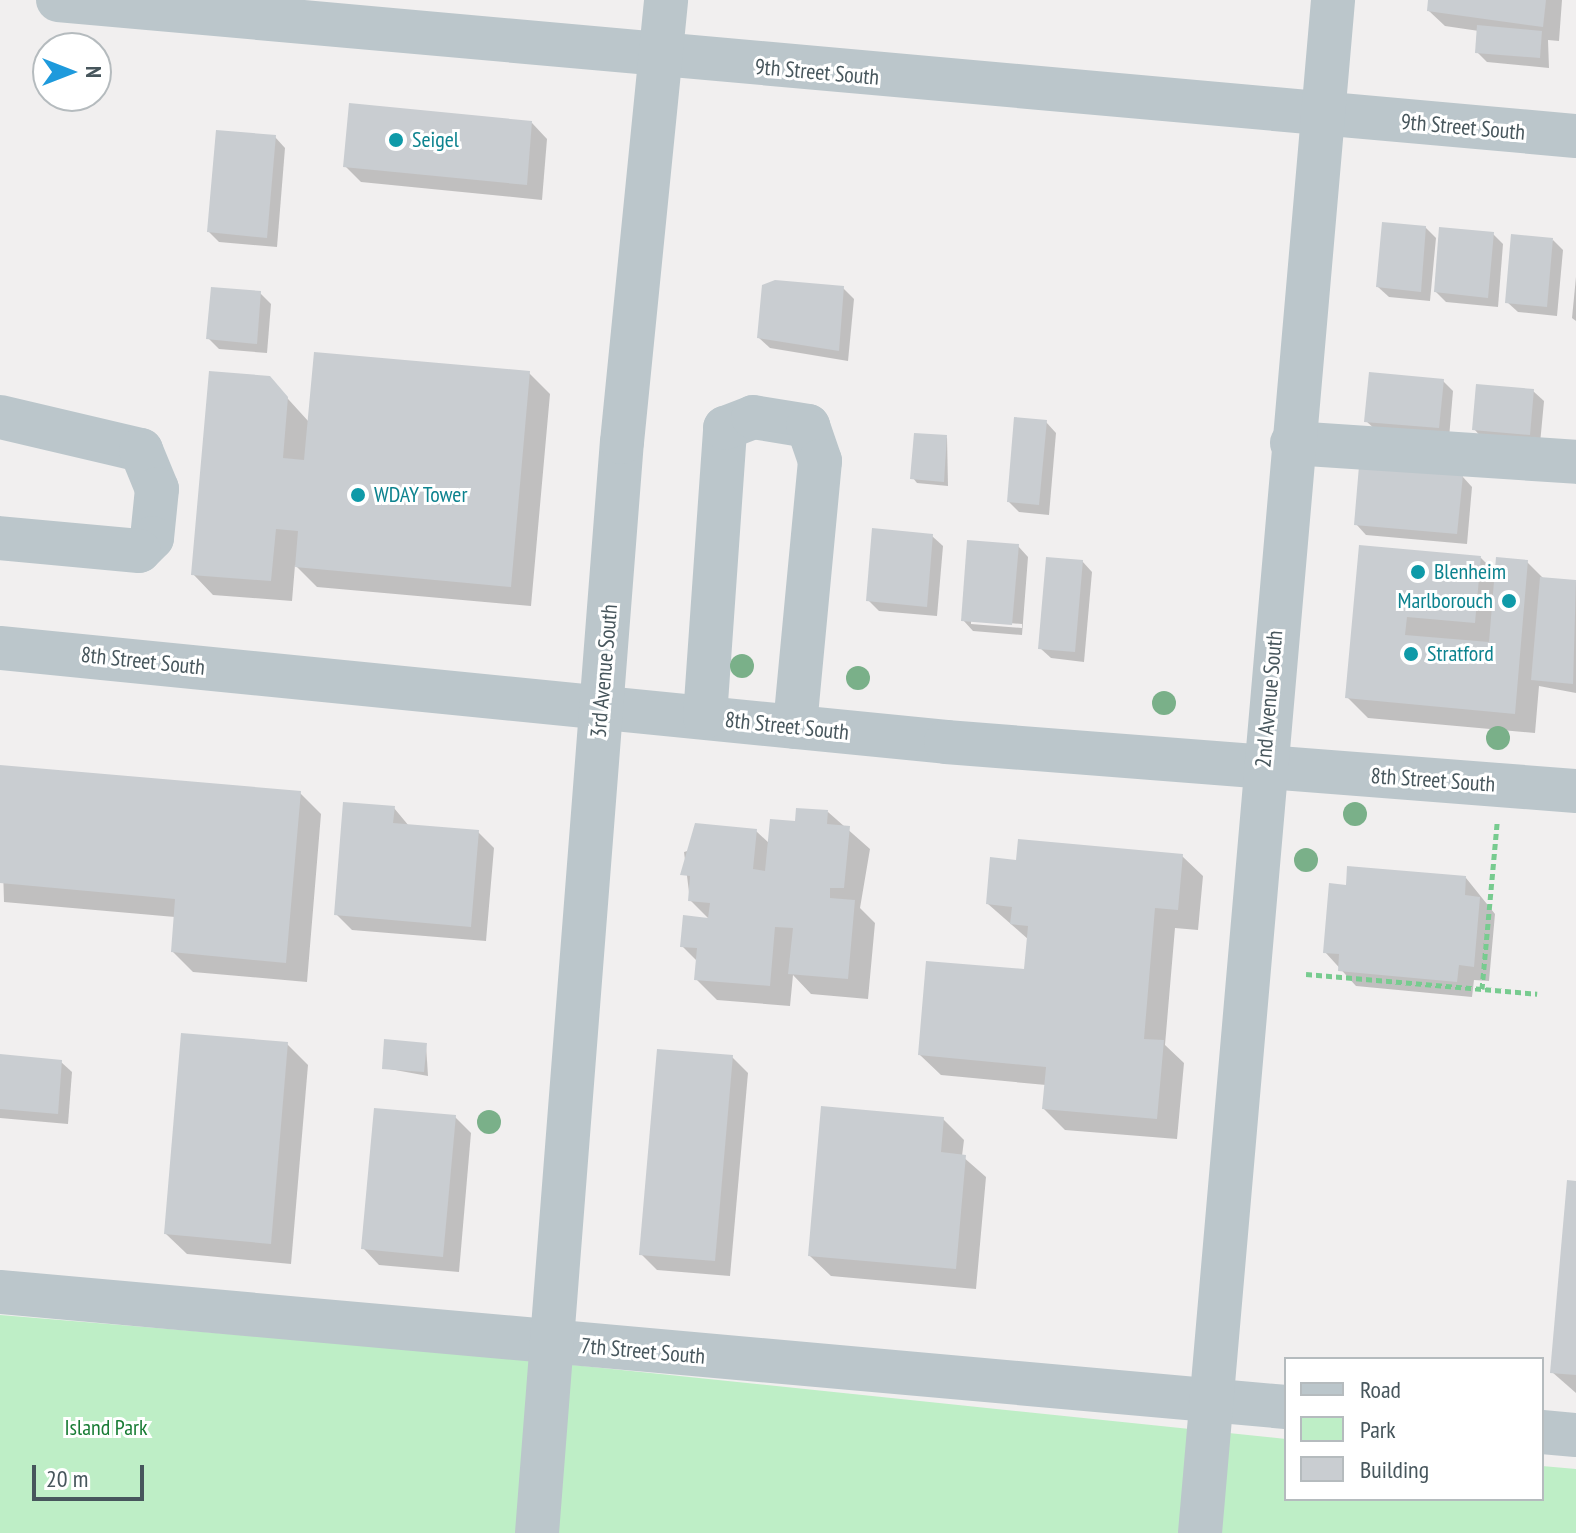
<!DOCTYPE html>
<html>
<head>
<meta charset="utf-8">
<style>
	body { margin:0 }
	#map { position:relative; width:1576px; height:1533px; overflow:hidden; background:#f1efef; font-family:"PT Sans Narrow",sans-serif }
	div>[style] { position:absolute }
	.green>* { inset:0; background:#beeec6 }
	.shadow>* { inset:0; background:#0003 }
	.building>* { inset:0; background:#c9cdd1 }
	.path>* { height:5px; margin-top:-2.5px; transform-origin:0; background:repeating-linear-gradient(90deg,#77cb8f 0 6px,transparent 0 10px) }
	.minor>* { height:44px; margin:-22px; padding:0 22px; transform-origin:22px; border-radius:22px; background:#bbc6cb }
	.trees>* { width:24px; height:24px; margin:-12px; border-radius:50%; background:#7ab089 }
	.dots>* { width:22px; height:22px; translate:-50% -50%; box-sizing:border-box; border:4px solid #fff; border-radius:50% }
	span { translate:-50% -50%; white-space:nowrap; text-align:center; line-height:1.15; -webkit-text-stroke:6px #fff; paint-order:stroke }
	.street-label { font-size:22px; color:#47565c }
	.culture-label { font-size:22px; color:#0d838f }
	.left { translate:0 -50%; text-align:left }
	.right { translate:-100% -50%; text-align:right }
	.park-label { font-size:22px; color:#197c35 }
	.legend { position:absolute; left:1284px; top:1357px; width:260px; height:144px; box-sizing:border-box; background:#fff; border:2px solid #b5bbbe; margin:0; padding:10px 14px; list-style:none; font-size:24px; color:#47565c }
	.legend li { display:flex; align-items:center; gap:16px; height:40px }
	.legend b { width:40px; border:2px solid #b5bbbe }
	.north { position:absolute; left:32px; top:32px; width:80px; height:80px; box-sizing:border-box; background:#fff; border:2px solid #b5bbbe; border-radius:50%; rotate:90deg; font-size:22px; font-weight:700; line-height:32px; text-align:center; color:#47565c }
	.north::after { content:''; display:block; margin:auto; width:28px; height:36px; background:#1e9adc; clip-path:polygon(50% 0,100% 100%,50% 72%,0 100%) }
	.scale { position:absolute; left:32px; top:1465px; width:112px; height:36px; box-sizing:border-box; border:4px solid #47565c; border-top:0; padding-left:10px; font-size:24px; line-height:28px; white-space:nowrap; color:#47565c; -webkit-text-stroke:6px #fff; paint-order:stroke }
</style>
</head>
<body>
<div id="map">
	<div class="green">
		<div style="clip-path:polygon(0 1315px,448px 1352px,1286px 1439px,1286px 1499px,1542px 1499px,1542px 1466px,1576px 1469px,1576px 1533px,0 1533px)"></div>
	</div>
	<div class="shadow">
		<div style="clip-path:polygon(1430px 0,1562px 0,1559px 41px,1548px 40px,1549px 68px,1487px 62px,1477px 52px,1479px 31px,1445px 26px,1429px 11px)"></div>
		<div style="clip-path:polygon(532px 123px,547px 139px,542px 200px,361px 182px,345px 166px)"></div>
		<div style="clip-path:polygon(275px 137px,285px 148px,277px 247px,219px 242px,209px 232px)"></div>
		<div style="clip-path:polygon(1425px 227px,1436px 238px,1430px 301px,1389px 297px,1378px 287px)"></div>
		<div style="clip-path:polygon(1493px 234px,1503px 244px,1498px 307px,1446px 302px,1436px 292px)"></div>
		<div style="clip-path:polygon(1553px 240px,1563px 250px,1557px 316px,1518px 312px,1507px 302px)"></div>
		<div style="clip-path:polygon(1576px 277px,1576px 321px,1572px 318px)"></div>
		<div style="clip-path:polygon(843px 288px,854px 299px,848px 361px,770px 348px,759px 338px)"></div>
		<div style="clip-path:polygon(260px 293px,271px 304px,267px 353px,219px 349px,208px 338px)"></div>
		<div style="clip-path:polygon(529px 373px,550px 394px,531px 606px,317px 587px,295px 565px,292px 601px,213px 595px,193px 574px,269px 378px,309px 422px)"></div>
		<div style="clip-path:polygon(1443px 381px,1453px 391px,1449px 438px,1377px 431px,1366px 421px)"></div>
		<div style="clip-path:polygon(1533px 391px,1544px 401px,1540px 444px,1484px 440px,1474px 429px)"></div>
		<div style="clip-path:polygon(1046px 422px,1056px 433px,1049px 515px,1019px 512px,1009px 502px)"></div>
		<div style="clip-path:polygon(947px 437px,948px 486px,917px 483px,913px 478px)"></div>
		<div style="clip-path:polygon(1462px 476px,1472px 487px,1467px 544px,1366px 535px,1356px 524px)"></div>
		<div style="clip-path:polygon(932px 536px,943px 546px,937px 616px,879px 611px,868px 600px)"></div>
		<div style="clip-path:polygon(evenodd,1018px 546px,1028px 557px,1022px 635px,973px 631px,963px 620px,1018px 546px,971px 620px,1022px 624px,1022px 628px,971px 624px,971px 620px)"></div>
		<div style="clip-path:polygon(1361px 547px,1481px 558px,1497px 574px,1527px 562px,1545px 580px,1576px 582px,1576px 693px,1539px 686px,1535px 733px,1368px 718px,1347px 697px)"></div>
		<div style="clip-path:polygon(1082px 561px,1092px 572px,1084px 662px,1051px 658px,1040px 648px)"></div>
		<div style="clip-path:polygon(0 767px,300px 793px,321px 814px,307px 982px,193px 972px,173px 952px,175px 917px,4px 902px)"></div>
		<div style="clip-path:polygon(394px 808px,409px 826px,478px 832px,494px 848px,486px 941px,352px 930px,336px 914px)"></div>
		<div style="clip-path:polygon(828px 812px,870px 849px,860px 908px,875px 923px,868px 999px,811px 994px,793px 975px,790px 1006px,717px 1000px,696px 979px,698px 962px,682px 946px,710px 920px,690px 900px,684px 852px,756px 831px,770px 844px)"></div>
		<div style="clip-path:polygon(1182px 856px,1203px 876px,1198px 930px,1175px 928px,1165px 1045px,1184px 1063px,1177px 1139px,1065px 1130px,1044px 1109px,1046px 1085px,941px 1075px,920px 1055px,1026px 971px,1029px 940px,988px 904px,1017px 862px)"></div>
		<div style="clip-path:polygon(1466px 878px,1495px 914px,1489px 981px,1474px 980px,1472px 997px,1356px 986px,1325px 952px,1347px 887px)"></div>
		<div style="clip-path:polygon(287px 1044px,308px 1065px,291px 1264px,187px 1254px,166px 1234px)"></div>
		<div style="clip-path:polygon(426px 1045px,428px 1076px,384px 1068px)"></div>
		<div style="clip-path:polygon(0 1056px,61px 1062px,72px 1072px,68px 1124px,0 1118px)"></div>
		<div style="clip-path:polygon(732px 1057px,748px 1073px,730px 1276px,657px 1270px,641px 1254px)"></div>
		<div style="clip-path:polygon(455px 1117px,471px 1133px,459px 1272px,379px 1265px,364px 1249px)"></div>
		<div style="clip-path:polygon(943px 1119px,964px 1140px,962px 1156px,986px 1177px,976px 1289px,831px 1276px,810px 1256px)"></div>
		<div style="clip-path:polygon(1576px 1183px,1576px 1393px,1552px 1372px)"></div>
	</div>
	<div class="building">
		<div style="clip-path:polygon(1428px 0,1546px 0,1543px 27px,1427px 11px)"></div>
		<div style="clip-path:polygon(1477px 25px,1542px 31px,1540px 58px,1475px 53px)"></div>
		<div style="clip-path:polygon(349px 103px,532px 121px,527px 185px,343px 167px)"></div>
		<div style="clip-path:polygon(216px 130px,276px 135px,267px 238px,207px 232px)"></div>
		<div style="clip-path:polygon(1382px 222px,1426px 226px,1421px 292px,1376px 287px)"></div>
		<div style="clip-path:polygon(1439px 227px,1494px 232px,1488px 298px,1434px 292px)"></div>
		<div style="clip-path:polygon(1511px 234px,1553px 238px,1547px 307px,1505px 303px)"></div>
		<div style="clip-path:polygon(775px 280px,844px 286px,839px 351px,757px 338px,762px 285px)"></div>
		<div style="clip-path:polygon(211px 287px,261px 291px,257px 344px,206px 339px)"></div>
		<div style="clip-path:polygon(314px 352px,530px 371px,511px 587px,295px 567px,298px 531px,276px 529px,271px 581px,191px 575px,209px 371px,270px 376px,288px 397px,283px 458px,304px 460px)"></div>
		<div style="clip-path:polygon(1369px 372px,1444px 379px,1439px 428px,1364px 422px)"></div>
		<div style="clip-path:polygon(1476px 384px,1534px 389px,1530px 435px,1472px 430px)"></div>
		<div style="clip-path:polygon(1014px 417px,1047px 420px,1039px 505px,1007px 502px)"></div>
		<div style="clip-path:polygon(914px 433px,947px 435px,944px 482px,910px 479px)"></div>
		<div style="clip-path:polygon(1359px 466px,1463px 475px,1457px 534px,1354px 525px)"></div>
		<div style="clip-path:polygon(872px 528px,933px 534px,927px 607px,866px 601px)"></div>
		<div style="clip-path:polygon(967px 540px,1019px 544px,1012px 625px,961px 621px)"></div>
		<div style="clip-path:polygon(1359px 545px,1481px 556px,1475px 623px,1407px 617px,1405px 635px,1489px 642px,1496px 557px,1528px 560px,1515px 714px,1345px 698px)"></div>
		<div style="clip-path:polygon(1046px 557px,1083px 560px,1075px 652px,1038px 649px)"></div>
		<div style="clip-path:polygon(1540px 577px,1576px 580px,1573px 684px,1531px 680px)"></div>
		<div style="clip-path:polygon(0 765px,301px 791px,286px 963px,171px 952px,175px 899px,0 883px)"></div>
		<div style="clip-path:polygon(343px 802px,395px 806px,393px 823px,479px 830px,471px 927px,334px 915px)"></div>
		<div style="clip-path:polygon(796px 808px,828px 810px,827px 824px,850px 826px,844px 888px,830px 888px,830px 898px,855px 900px,848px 979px,788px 974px,793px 928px,775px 927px,770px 986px,694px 980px,697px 948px,680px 947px,683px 915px,708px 918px,710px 903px,688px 901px,690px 876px,680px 875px,695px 823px,757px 829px,753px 869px,765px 871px,770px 819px,795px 821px)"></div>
		<div style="clip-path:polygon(1018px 839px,1183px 854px,1178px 910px,1155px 908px,1144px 1039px,1164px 1040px,1157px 1119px,1042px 1109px,1046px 1067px,918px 1055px,926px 961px,1024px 969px,1028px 926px,1010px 924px,1012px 907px,986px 904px,990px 857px,1016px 860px)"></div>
		<div style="clip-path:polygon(1347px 866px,1466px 876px,1465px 895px,1480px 897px,1474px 967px,1459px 965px,1457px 982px,1338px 971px,1339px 954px,1323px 953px,1329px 883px,1346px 885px)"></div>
		<div style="clip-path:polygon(181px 1033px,288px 1042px,271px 1244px,164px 1234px)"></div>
		<div style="clip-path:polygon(384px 1039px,427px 1043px,424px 1072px,382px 1069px)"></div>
		<div style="clip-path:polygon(657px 1049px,733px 1055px,715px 1261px,639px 1255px)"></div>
		<div style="clip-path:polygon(0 1054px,62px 1060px,58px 1114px,0 1109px)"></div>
		<div style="clip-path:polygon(821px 1106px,944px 1117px,941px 1152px,966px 1155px,956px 1269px,808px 1256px)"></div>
		<div style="clip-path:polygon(374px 1108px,456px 1115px,443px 1257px,361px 1249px)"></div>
		<div style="clip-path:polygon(1567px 1180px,1576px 1181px,1576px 1375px,1550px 1373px)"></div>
	</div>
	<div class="path">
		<div style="left:1306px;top:974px;width:232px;rotate:4.9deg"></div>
		<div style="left:1482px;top:989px;width:167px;rotate:-84.8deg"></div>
	</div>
	<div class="minor">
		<div style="left:58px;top:0;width:1524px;rotate:5.12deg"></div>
		<div style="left:0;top:417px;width:145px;rotate:13.2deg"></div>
		<div style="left:141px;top:450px;width:42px;rotate:67.7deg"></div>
		<div style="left:157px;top:489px;width:49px;rotate:95.8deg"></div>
		<div style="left:152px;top:538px;width:18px;rotate:135deg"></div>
		<div style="left:139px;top:551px;width:140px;rotate:-174.7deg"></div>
		<div style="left:1292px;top:443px;width:285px;rotate:3.8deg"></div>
		<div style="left:0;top:648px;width:951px;rotate:5.67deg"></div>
		<div style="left:946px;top:742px;width:632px;rotate:4.45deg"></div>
		<div style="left:705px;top:717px;width:290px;rotate:-86deg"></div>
		<div style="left:725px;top:428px;width:30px;rotate:-21deg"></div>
		<div style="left:753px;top:417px;width:56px;rotate:9.3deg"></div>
		<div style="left:808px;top:426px;width:37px;rotate:71deg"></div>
		<div style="left:820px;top:461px;width:267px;rotate:95.4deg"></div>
		<div style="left:0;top:1292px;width:1291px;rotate:5.11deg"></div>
		<div style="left:1542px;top:1432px;width:34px;rotate:5deg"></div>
		<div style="left:537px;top:1533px;width:1094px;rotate:-85.55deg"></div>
		<div style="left:622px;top:442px;width:444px;rotate:-84.3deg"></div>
		<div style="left:1200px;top:1533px;width:1539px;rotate:-85.04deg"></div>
	</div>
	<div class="trees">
		<div style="left:742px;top:666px"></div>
		<div style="left:858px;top:678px"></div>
		<div style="left:1164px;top:703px"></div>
		<div style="left:1498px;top:738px"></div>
		<div style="left:1355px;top:814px"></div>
		<div style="left:1306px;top:860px"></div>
		<div style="left:489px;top:1122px"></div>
	</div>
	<div class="dots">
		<div style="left:396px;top:140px;background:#0f9aa8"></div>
		<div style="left:358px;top:495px;background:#0f9aa8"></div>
		<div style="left:1418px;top:572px;background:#0f9aa8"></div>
		<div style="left:1509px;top:601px;background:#0f9aa8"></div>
		<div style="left:1411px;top:654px;background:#0f9aa8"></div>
	</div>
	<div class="street-label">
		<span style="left:817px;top:72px;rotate:5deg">9th Street South</span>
		<span style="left:1463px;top:127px;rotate:5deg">9th Street South</span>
		<span style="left:143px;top:661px;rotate:6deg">8th Street South</span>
		<span style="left:604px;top:671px;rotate:-85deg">3rd Avenue South</span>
		<span style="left:1269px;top:699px;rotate:-85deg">2nd Avenue South</span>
		<span style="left:787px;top:726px;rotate:6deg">8th Street South</span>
		<span style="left:1433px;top:780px;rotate:4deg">8th Street South</span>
		<span style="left:643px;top:1351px;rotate:5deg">7th Street South</span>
	</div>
	<div class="culture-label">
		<span class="left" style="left:412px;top:140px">Seigel</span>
		<span class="left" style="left:374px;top:495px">WDAY Tower</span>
		<span class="left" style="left:1434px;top:572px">Blenheim</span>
		<span class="right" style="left:1493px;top:601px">Marlborouch</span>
		<span class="left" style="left:1427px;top:654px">Stratford</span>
	</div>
	<div class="park-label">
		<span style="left:106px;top:1428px">Island Park</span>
	</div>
	<ul class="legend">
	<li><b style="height:10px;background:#bbc6cb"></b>Road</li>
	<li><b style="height:22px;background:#beeec6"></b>Park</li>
	<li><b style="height:22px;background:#c9cdd1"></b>Building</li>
	</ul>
	<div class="north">N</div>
	<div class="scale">20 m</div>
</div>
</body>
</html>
